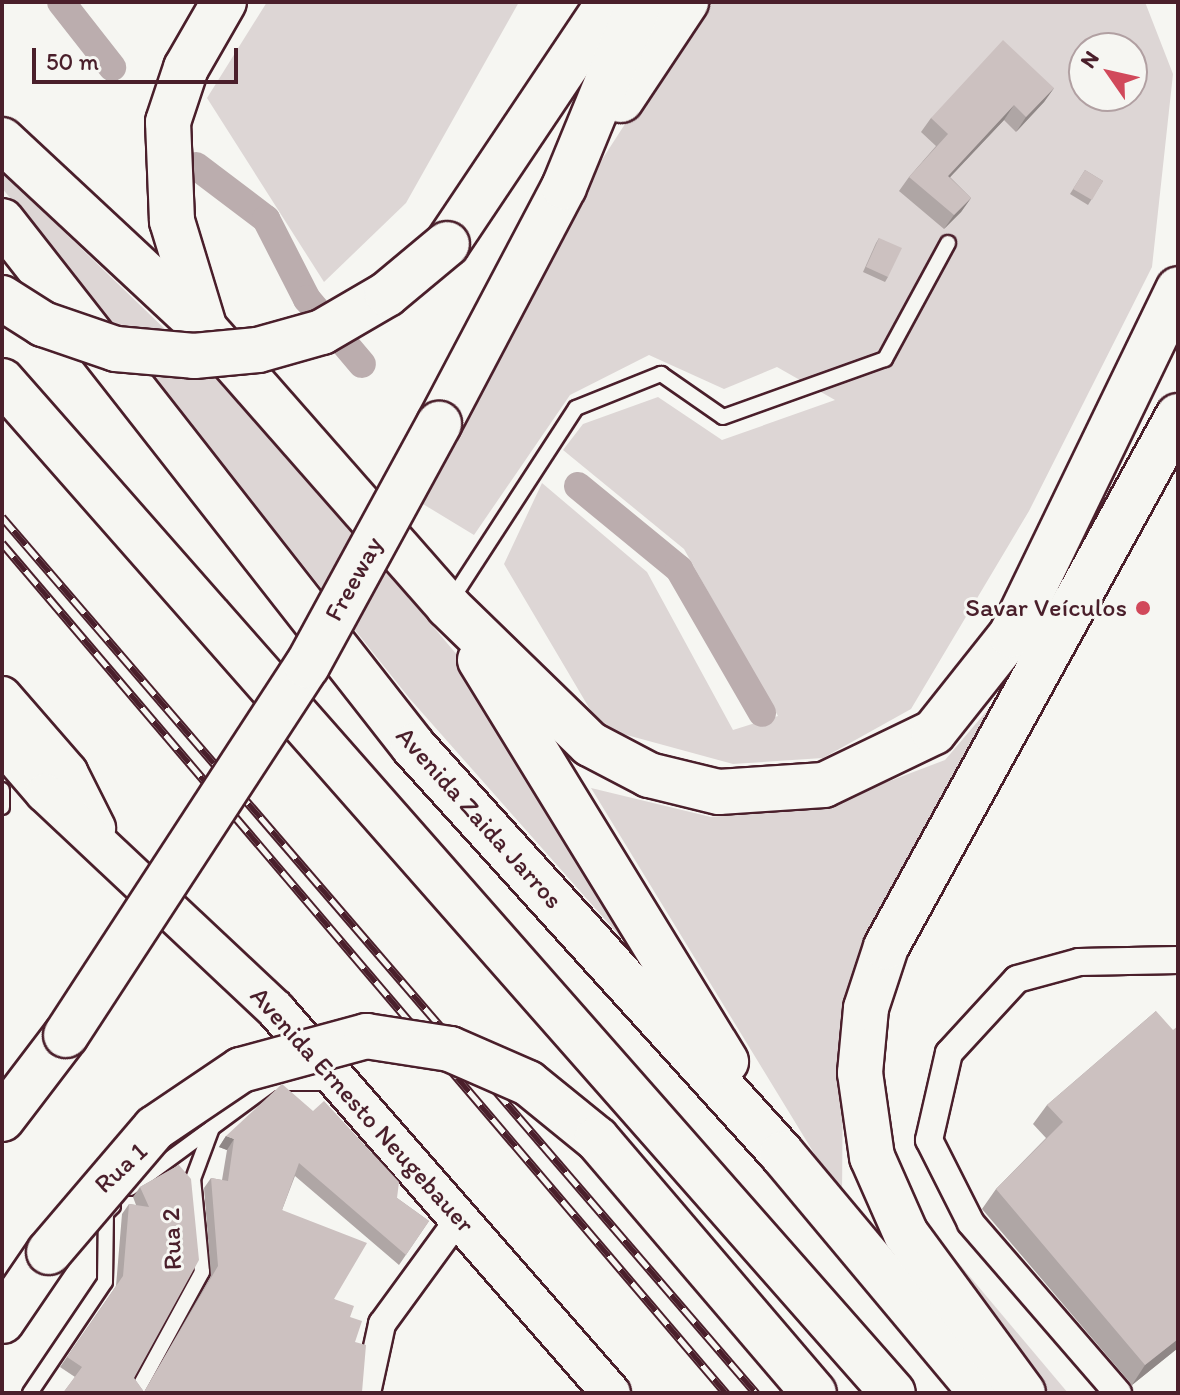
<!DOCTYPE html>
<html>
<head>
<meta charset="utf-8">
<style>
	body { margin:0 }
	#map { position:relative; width:1180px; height:1395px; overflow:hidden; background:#f6f6f2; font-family:Itim,sans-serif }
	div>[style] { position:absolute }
	.green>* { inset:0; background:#ddd6d5 }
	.canal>* { height:28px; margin:-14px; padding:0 14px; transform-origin:14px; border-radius:14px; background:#bbadae }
	.roads { filter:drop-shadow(2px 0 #4a1f2b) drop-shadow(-2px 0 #4a1f2b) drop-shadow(0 2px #4a1f2b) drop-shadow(0 -2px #4a1f2b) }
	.lane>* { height:14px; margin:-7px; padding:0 7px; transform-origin:7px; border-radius:7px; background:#f6f6f2 }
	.street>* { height:26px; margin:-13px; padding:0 13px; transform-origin:13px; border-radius:13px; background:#f6f6f2 }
	.secondary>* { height:38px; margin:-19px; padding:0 19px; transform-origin:19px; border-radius:19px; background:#f6f6f2 }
	.highway>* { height:44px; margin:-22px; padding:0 22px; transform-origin:22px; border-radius:22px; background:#f6f6f2 }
	.rail>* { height:9px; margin-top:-4.5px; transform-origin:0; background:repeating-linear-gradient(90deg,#f6f6f2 0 18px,#4a1f2b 0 36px); box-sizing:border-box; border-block:2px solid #4a1f2b }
	.bridges { filter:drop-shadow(2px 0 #4a1f2b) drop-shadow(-2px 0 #4a1f2b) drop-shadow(0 2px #4a1f2b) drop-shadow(0 -2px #4a1f2b) }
	.highway-bridge>* { height:44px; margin:-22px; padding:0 22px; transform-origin:22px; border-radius:22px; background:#f6f6f2 }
	.wall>* { inset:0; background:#afa6a5 }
	.shaded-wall>* { inset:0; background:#8f8786 }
	.building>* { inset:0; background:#ccc1c0 }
	.dots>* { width:22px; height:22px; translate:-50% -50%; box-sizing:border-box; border:4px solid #f6f6f2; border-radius:50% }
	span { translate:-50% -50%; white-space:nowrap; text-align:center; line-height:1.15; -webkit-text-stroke:6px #f6f6f2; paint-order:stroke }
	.street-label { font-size:26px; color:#4a1f2b }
	.poi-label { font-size:26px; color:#4a1f2b }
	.right { translate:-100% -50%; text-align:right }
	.frame { position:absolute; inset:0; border:4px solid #4a1f2b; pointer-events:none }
	.north { position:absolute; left:1068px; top:32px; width:80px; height:80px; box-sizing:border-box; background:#f6f6f2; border:2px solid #b1a0a2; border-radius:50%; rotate:304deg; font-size:22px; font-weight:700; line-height:32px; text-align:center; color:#4a1f2b }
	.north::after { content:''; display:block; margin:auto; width:28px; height:36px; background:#d1495b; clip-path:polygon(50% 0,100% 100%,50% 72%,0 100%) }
	.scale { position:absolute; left:32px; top:48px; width:206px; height:36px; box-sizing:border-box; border:4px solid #4a1f2b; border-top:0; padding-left:10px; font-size:24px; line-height:28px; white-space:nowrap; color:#4a1f2b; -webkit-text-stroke:6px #f6f6f2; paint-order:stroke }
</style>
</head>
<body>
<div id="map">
	<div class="green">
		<div style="clip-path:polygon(267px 2px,519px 2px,406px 203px,324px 282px,207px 98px)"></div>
		<div style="clip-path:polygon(evenodd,704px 2px,1145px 2px,1173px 74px,1152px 267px,1029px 511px,911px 709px,823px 758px,733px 764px,601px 728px,504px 564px,542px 483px,647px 572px,733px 730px,778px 716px,684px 549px,563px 450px,583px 424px,658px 397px,722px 440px,835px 400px,777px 367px,724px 389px,649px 355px,570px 395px,474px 535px,418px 501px,581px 192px,704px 2px,1084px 48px,1132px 48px,1132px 96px,1084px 96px,1084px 48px)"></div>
		<div style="clip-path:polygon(2px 172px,253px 414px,475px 676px,663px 985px,410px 699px,2px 188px)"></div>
		<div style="clip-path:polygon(1008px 686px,843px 1060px,842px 1199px,591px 788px,711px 817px,824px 806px,945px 760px)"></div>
		<div style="clip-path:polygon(940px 1241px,1068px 1393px,1039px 1393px,931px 1246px)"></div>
	</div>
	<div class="canal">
		<div style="left:61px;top:2px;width:83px;rotate:51.9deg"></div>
		<div style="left:196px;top:166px;width:88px;rotate:37.1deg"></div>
		<div style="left:266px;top:219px;width:90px;rotate:62.9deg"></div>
		<div style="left:307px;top:299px;width:85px;rotate:49.8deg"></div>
		<div style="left:578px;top:486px;width:131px;rotate:39.4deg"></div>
		<div style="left:679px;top:569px;width:166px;rotate:60deg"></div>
	</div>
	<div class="roads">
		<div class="lane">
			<div style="left:450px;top:602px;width:231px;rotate:-57deg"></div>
			<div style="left:576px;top:408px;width:92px;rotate:-21.8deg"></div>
			<div style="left:661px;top:374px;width:75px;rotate:34.7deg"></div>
			<div style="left:723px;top:417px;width:172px;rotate:-19.7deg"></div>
			<div style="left:885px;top:359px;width:132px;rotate:-61.5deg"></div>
			<div style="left:2px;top:790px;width:17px;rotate:90deg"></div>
			<div style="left:130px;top:1188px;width:177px;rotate:-36.3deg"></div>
			<div style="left:273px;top:1083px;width:56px"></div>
			<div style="left:30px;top:1393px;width:134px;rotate:-56deg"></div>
			<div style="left:105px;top:1282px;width:69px;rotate:-89.2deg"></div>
			<div style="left:106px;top:1213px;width:10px;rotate:-45deg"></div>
			<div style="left:136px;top:1393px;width:138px;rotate:-61.4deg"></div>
			<div style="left:202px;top:1272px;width:93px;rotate:-95.5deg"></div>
			<div style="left:193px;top:1179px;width:63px;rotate:-69.6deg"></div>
		</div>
		<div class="street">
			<div style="left:367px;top:1393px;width:71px;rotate:-77.7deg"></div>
			<div style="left:382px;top:1324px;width:132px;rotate:-53.9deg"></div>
			<div style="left:1118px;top:1393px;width:225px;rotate:-130.9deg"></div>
			<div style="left:971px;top:1223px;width:93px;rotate:-116.8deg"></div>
			<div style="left:929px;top:1140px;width:89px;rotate:-77.1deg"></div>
			<div style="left:949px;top:1053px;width:100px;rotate:-47.4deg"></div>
			<div style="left:1017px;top:979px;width:64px;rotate:-15.3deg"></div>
			<div style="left:1079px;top:962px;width:99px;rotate:-1.2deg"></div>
		</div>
		<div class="secondary">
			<div style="left:2px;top:696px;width:101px;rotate:49deg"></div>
			<div style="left:68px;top:772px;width:63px;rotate:63.4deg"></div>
			<div style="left:2px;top:743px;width:66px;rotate:49.3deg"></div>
			<div style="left:45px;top:793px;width:316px;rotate:43.2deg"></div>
			<div style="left:275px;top:1009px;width:510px;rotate:48.81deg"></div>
		</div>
		<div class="highway">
			<div style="left:621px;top:100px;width:118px;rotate:-56.4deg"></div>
			<div style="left:2px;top:140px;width:277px;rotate:43deg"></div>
			<div style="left:205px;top:329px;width:368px;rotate:48.7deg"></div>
			<div style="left:448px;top:606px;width:198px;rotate:44.2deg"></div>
			<div style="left:590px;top:744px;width:67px;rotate:27.7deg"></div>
			<div style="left:649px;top:775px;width:72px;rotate:13.7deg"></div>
			<div style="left:719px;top:792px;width:105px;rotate:-3.8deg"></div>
			<div style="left:824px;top:785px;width:122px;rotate:-25.7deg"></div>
			<div style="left:934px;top:732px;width:124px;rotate:-51.6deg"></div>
			<div style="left:1011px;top:635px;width:384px;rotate:-64.2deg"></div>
			<div style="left:2px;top:221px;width:667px;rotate:51.94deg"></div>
			<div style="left:413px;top:746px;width:550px;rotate:47.87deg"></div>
			<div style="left:782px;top:1154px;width:312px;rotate:50.1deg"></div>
			<div style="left:447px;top:244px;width:291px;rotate:-56.2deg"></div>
			<div style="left:203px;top:323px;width:107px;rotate:-106.9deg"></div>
			<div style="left:172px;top:221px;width:99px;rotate:-92.3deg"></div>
			<div style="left:168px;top:122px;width:57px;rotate:-71.6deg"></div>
			<div style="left:186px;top:68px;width:76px;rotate:-60.1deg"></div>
			<div style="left:2px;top:381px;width:1348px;rotate:48.64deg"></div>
			<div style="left:439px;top:424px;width:268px;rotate:-62.2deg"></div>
			<div style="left:564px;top:187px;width:200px;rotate:-67.7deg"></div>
			<div style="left:480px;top:660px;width:471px;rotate:58.5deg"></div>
			<div style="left:2px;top:1119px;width:106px;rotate:-52.7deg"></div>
			<div style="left:2px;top:1321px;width:83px;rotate:-55.7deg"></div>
			<div style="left:1023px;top:1393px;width:197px;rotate:-126.3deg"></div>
			<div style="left:906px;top:1234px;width:84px;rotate:-113.8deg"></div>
			<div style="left:872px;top:1157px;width:85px;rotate:-98.1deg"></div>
			<div style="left:860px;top:1073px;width:65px;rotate:-84.7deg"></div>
			<div style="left:866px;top:1008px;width:64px;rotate:-71.8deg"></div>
			<div style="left:886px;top:947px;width:606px;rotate:-61.19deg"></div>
		</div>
	</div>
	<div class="rail">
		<div style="left:2px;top:517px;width:1156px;rotate:49.28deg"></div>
		<div style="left:2px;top:543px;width:1117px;rotate:49.58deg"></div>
	</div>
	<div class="bridges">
		<div class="highway-bridge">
			<div style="left:2px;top:298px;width:49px;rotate:32.4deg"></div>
			<div style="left:43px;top:324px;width:77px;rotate:18.9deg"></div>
			<div style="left:116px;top:349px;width:78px;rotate:5.1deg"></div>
			<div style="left:194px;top:356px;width:64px;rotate:-5.4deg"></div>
			<div style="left:258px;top:350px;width:66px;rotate:-15.7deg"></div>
			<div style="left:322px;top:332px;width:75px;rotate:-30.3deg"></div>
			<div style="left:387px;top:294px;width:78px;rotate:-39.8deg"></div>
			<div style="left:66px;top:1035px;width:441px;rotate:-56.9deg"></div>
			<div style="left:307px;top:666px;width:276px;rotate:-61.4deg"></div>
			<div style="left:49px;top:1252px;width:163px;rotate:-49.5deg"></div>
			<div style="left:155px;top:1128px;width:104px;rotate:-34deg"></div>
			<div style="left:241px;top:1070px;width:130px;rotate:-15.2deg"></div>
			<div style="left:366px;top:1036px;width:85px;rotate:8.8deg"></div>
			<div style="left:450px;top:1049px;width:85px;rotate:23.6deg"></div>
			<div style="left:528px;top:1083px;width:89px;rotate:39.1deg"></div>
			<div style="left:597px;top:1139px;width:334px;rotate:49.5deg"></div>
		</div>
	</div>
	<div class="wall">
		<div style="clip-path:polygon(1054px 88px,1044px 102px,1016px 132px,1004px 120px,950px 177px,971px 198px,961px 212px,944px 229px,899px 191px,909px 177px,936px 146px,921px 132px,931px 118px)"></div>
		<div style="clip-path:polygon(1085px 170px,1103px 181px,1088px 205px,1070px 194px)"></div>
		<div style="clip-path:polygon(879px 238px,888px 277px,885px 282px,863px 272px,876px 243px)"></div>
		<div style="clip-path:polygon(1156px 1011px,1178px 1348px,1132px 1385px,982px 1209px,996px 1189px,1046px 1138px,1033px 1124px,1047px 1105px)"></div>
		<div style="clip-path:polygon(226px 1136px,397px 1198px,429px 1221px,399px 1265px,295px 1176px,282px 1210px,334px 1299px,350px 1317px,362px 1392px,63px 1393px,75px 1377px,60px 1367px,116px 1286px,122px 1214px,129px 1204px,136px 1205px,133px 1197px,140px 1187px,179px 1165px,134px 1378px,144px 1392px,211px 1276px,204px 1188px,211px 1178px,222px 1180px,227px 1150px,219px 1147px)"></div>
	</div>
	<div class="shaded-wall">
		<div style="clip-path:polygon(1054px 88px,1044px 102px,1016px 132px,1026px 117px)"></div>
		<div style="clip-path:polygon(1014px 105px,1004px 120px,938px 190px,948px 176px)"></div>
		<div style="clip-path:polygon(971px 198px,961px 212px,944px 229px,954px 215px)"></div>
		<div style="clip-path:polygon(226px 1136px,234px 1139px,227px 1150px,219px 1147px)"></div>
		<div style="clip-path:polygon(1178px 1339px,1178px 1348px,1132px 1385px,1145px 1365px)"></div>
	</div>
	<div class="building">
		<div style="clip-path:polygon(1003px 40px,1054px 88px,1026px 117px,1014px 105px,948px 176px,971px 198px,954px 215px,909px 177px,948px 134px,931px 118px)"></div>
		<div style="clip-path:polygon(1085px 170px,1103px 181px,1092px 200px,1073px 189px)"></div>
		<div style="clip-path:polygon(879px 238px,902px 248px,888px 277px,866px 267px)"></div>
		<div style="clip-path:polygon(1156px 1011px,1173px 1030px,1178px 1026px,1178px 1339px,1145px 1365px,996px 1189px,1063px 1122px,1047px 1105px)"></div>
		<div style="clip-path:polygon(282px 1084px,313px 1111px,324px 1101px,399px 1182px,397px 1198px,429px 1221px,406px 1255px,299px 1163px,282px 1210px,367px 1243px,334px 1299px,354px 1306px,350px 1317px,362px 1321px,355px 1342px,366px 1345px,362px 1392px,63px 1393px,82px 1367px,67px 1357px,123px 1276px,129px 1204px,149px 1207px,140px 1187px,179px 1165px,191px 1179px,199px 1260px,134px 1378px,144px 1392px,218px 1266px,211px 1178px,228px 1181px,234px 1139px,226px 1136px)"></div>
	</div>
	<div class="dots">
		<div style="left:1143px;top:608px;background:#d1495b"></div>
	</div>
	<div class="street-label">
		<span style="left:354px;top:579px;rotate:-61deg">Freeway</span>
		<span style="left:479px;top:818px;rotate:48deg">Avenida Zaida Jarros</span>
		<span style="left:362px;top:1110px;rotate:48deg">Avenida Ernesto Neugebauer</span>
		<span style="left:121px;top:1168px;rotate:-43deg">Rua 1</span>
		<span style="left:172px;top:1239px;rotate:-92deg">Rua 2</span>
	</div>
	<div class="poi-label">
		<span class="right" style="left:1127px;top:608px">Savar Veículos</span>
	</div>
	<div class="frame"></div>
	<div class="north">N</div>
	<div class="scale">50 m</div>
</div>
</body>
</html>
